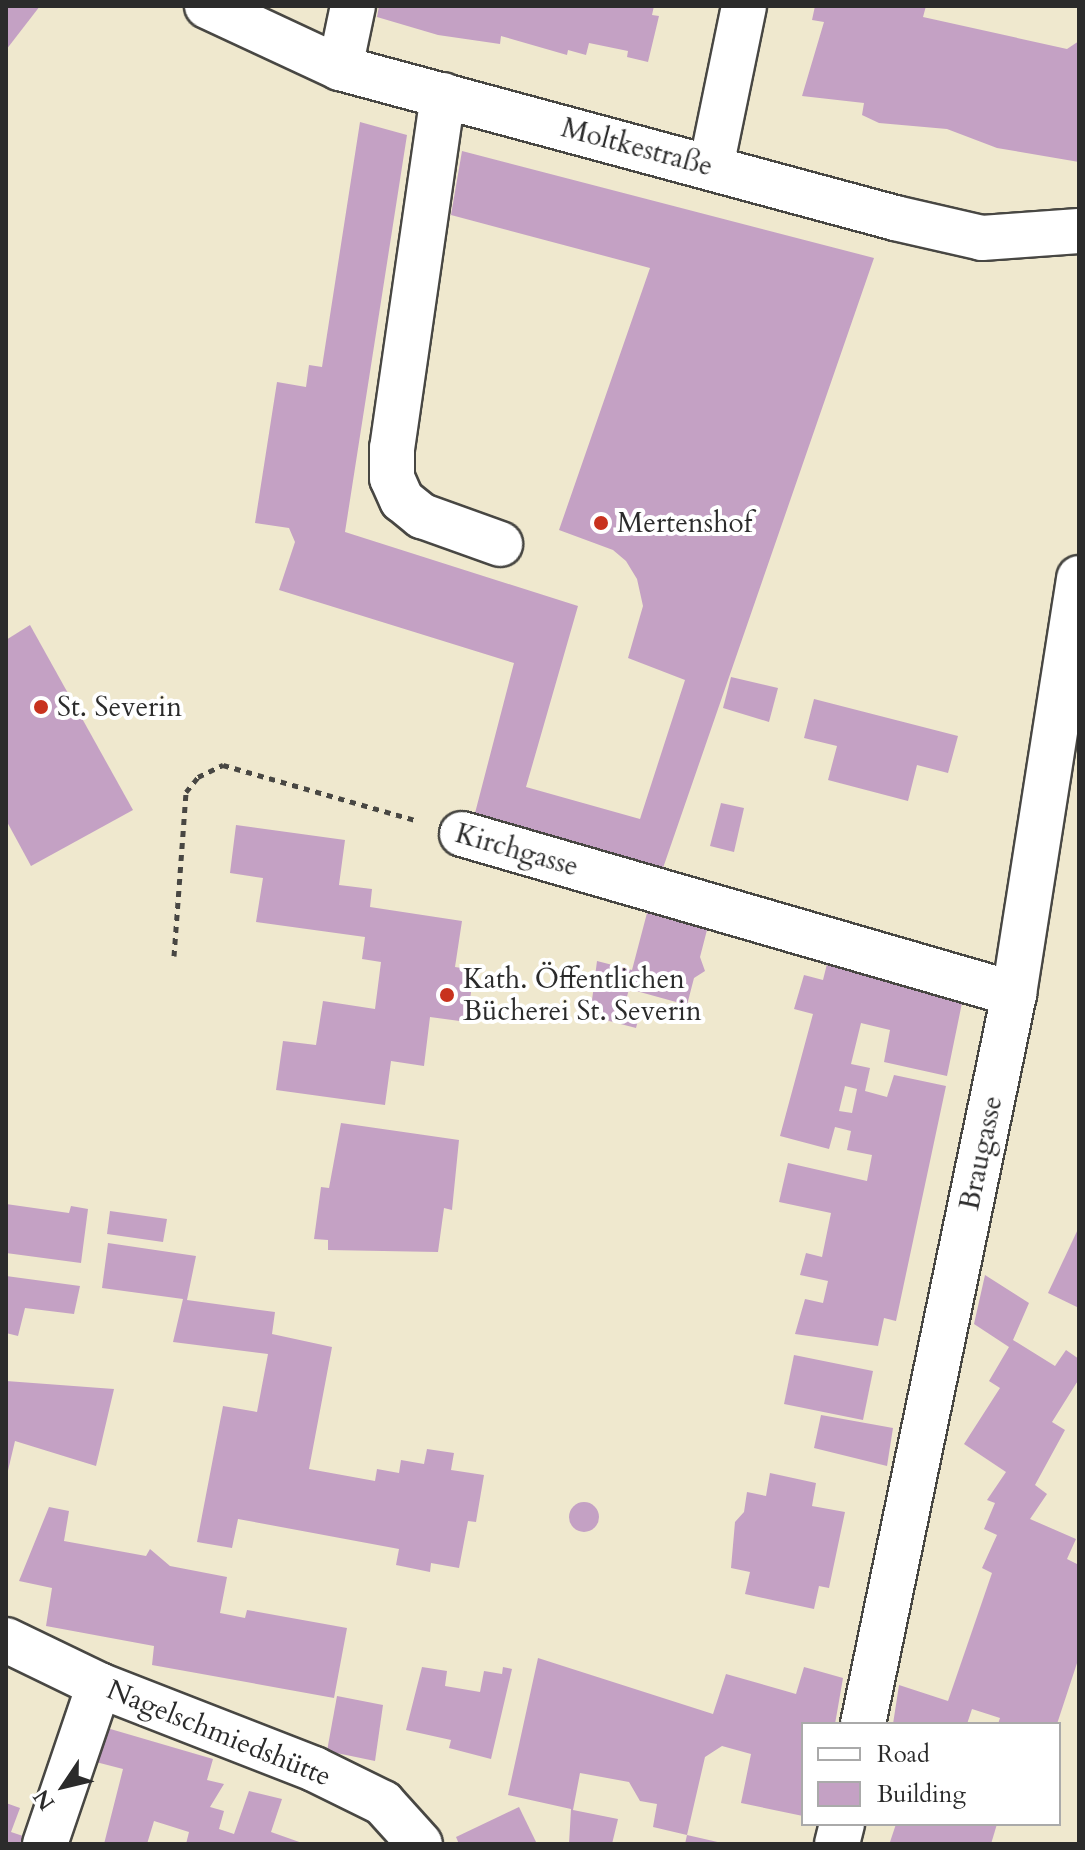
<!DOCTYPE html>
<html>
<head>
<meta charset="utf-8">
<style>
	body { margin:0 }
	#map { position:relative; width:1085px; height:1850px; overflow:hidden; background:#efe8ce; font-family:Cardo,serif }
	div>[style] { position:absolute }
	.building>* { inset:0; background:#c4a1c4 }
	.round { border-radius:50% }
	.path>* { height:5px; margin-top:-2.5px; transform-origin:0; background:repeating-linear-gradient(90deg,#484743 0 6px,transparent 0 12px) }
	.roads { filter:drop-shadow(2px 0 #484743) drop-shadow(-2px 0 #484743) drop-shadow(0 2px #484743) drop-shadow(0 -2px #484743) }
	.minor>* { height:44px; margin:-22px; padding:0 22px; transform-origin:22px; border-radius:22px; background:#fff }
	.dots>* { width:22px; height:22px; translate:-50% -50%; box-sizing:border-box; border:4px solid #fff; border-radius:50% }
	span { translate:-50% -50%; white-space:nowrap; text-align:center; line-height:1.15; -webkit-text-stroke:8px #fff; paint-order:stroke }
	.street-label { font-size:28px; color:#2b2b2b }
	.poi-label { font-size:28px; color:#2b2b2b }
	.left { translate:0 -50%; text-align:left }
	.frame { position:absolute; inset:0; border:8px solid #2b2b2b; pointer-events:none }
	.legend { position:absolute; left:801px; top:1722px; width:260px; height:104px; box-sizing:border-box; background:#fff; border:2px solid #aaa; margin:0; padding:10px 14px; list-style:none; font-size:24px; color:#2b2b2b }
	.legend li { display:flex; align-items:center; gap:16px; height:40px }
	.legend b { width:40px; border:2px solid #aaa }
	.north { position:absolute; left:24px; top:1746px; width:80px; height:80px; -webkit-text-stroke:6px #fff; paint-order:stroke; rotate:235deg; font-size:22px; font-weight:700; line-height:32px; text-align:center; color:#2b2b2b }
	.north::after { content:''; display:block; margin:auto; width:28px; height:36px; background:#2b2b2b; clip-path:polygon(50% 0,100% 100%,50% 72%,0 100%) }
</style>
</head>
<body>
<div id="map">
	<div class="building">
		<div style="clip-path:polygon(6px 6px,40px 6px,6px 50px)"></div>
		<div style="clip-path:polygon(379px 6px,654px 6px,652px 15px,659px 16px,648px 62px,627px 57px,628px 51px,589px 43px,586px 55px,568px 50px,567px 55px,501px 36px,500px 44px,438px 35px,377px 17px)"></div>
		<div style="clip-path:polygon(815px 6px,926px 6px,923px 17px,1067px 49px,1079px 41px,1079px 162px,997px 148px,947px 129px,879px 123px,862px 115px,864px 103px,802px 96px,824px 22px,812px 20px)"></div>
		<div style="clip-path:polygon(360px 122px,407px 135px,345px 532px,578px 606px,526px 787px,640px 819px,685px 680px,628px 658px,643px 606px,637px 579px,626px 561px,613px 550px,559px 530px,650px 268px,451px 215px,462px 151px,874px 258px,663px 868px,474px 817px,514px 663px,279px 590px,295px 542px,289px 528px,255px 523px,277px 382px,306px 387px,309px 365px,322px 367px)"></div>
		<div style="clip-path:polygon(30px 625px,133px 810px,31px 866px,6px 820px,6px 640px)"></div>
		<div style="clip-path:polygon(731px 677px,778px 688px,769px 722px,723px 708px)"></div>
		<div style="clip-path:polygon(814px 699px,958px 736px,948px 773px,917px 765px,908px 801px,828px 780px,837px 746px,804px 738px)"></div>
		<div style="clip-path:polygon(721px 803px,744px 808px,734px 852px,710px 846px)"></div>
		<div style="clip-path:polygon(236px 825px,345px 840px,339px 885px,372px 889px,370px 907px,462px 921px,455px 967px,474px 970px,467px 1022px,430px 1017px,424px 1066px,391px 1061px,385px 1105px,276px 1090px,283px 1041px,316px 1045px,323px 1001px,375px 1009px,381px 962px,362px 959px,365px 937px,256px 922px,263px 878px,230px 873px)"></div>
		<div style="clip-path:polygon(647px 913px,707px 930px,700px 957px,705px 971px,694px 978px,687px 1005px,629px 989px,624px 1008px,640px 1013px,636px 1028px,590px 1016px,597px 961px,632px 970px)"></div>
		<div style="clip-path:polygon(evenodd,828px 960px,963px 998px,947px 1076px,884px 1062px,890px 1030px,861px 1023px,851px 1064px,870px 1068px,865px 1091px,887px 1097px,894px 1075px,946px 1086px,896px 1321px,884px 1318px,878px 1346px,795px 1334px,805px 1299px,823px 1303px,828px 1281px,800px 1275px,806px 1253px,822px 1257px,831px 1213px,779px 1202px,788px 1163px,867px 1181px,872px 1155px,847px 1150px,851px 1131px,835px 1127px,829px 1149px,780px 1136px,813px 1014px,794px 1009px,804px 975px,823px 980px,828px 960px,845px 1086px,857px 1089px,852px 1113px,839px 1111px,845px 1086px)"></div>
		<div style="clip-path:polygon(341px 1123px,459px 1140px,452px 1210px,444px 1208px,438px 1252px,328px 1250px,328px 1240px,314px 1239px,321px 1187px,329px 1188px)"></div>
		<div style="clip-path:polygon(6px 1204px,69px 1213px,71px 1206px,88px 1209px,81px 1263px,6px 1253px)"></div>
		<div style="clip-path:polygon(110px 1211px,167px 1219px,163px 1242px,107px 1234px)"></div>
		<div style="clip-path:polygon(1079px 1227px,1079px 1308px,1048px 1293px)"></div>
		<div style="clip-path:polygon(108px 1243px,196px 1256px,187px 1300px,275px 1312px,272px 1334px,332px 1347px,309px 1469px,375px 1481px,377px 1469px,399px 1473px,401px 1460px,424px 1464px,427px 1449px,454px 1453px,451px 1470px,484px 1475px,476px 1522px,468px 1521px,459px 1568px,431px 1563px,430px 1572px,396px 1565px,399px 1549px,238px 1519px,232px 1548px,197px 1542px,223px 1406px,257px 1412px,268px 1354px,173px 1342px,183px 1299px,102px 1288px)"></div>
		<div style="clip-path:polygon(985px 1275px,1029px 1303px,1013px 1340px,1055px 1366px,1066px 1350px,1079px 1359px,1079px 1379px,1052px 1422px,1065px 1430px,1035px 1485px,1047px 1494px,1030px 1519px,1076px 1539px,1067px 1559px,1079px 1565px,1079px 1657px,1057px 1724px,998px 1724px,1000px 1718px,972px 1709px,967px 1724px,893px 1724px,899px 1685px,948px 1701px,992px 1573px,982px 1568px,997px 1535px,984px 1529px,995px 1503px,987px 1500px,1006px 1472px,964px 1444px,1000px 1388px,989px 1381px,1009px 1347px,974px 1324px)"></div>
		<div style="clip-path:polygon(6px 1276px,80px 1286px,74px 1314px,25px 1308px,18px 1336px,6px 1333px)"></div>
		<div style="clip-path:polygon(794px 1355px,873px 1371px,863px 1420px,784px 1404px)"></div>
		<div style="clip-path:polygon(6px 1381px,114px 1389px,96px 1466px,15px 1441px,6px 1479px)"></div>
		<div style="clip-path:polygon(821px 1415px,893px 1428px,887px 1466px,814px 1448px)"></div>
		<div style="clip-path:polygon(770px 1473px,816px 1483px,812px 1506px,845px 1512px,829px 1588px,819px 1586px,814px 1609px,745px 1594px,750px 1572px,731px 1568px,735px 1522px,744px 1512px,747px 1492px,766px 1496px)"></div>
		<div class="round" style="left:569px;top:1502px;width:30px;height:30px"></div>
		<div style="clip-path:polygon(49px 1507px,69px 1511px,64px 1541px,146px 1556px,150px 1549px,170px 1566px,227px 1577px,220px 1613px,245px 1618px,247px 1610px,347px 1628px,334px 1698px,152px 1665px,154px 1646px,46px 1626px,52px 1588px,19px 1581px)"></div>
		<div style="clip-path:polygon(538px 1658px,713px 1714px,726px 1674px,796px 1694px,804px 1667px,843px 1678px,835px 1724px,803px 1724px,803px 1816px,741px 1803px,751px 1754px,722px 1746px,705px 1757px,687px 1835px,653px 1827px,657px 1804px,640px 1801px,629px 1782px,580px 1773px,573px 1810px,618px 1819px,612px 1844px,569px 1844px,571px 1809px,508px 1795px)"></div>
		<div style="clip-path:polygon(422px 1667px,447px 1671px,445px 1686px,480px 1692px,484px 1671px,502px 1674px,503px 1667px,512px 1669px,491px 1759px,449px 1748px,451px 1740px,406px 1730px)"></div>
		<div style="clip-path:polygon(337px 1696px,383px 1705px,375px 1761px,327px 1751px)"></div>
		<div style="clip-path:polygon(107px 1728px,213px 1759px,207px 1780px,224px 1784px,210px 1807px,224px 1811px,219px 1829px,234px 1834px,249px 1791px,282px 1799px,271px 1832px,305px 1844px,186px 1844px,189px 1832px,154px 1821px,147px 1844px,104px 1844px,123px 1769px,92px 1761px)"></div>
		<div style="clip-path:polygon(6px 1803px,20px 1808px,11px 1832px,23px 1836px,20px 1844px,6px 1844px)"></div>
		<div style="clip-path:polygon(519px 1807px,537px 1844px,459px 1844px,456px 1837px)"></div>
		<div style="clip-path:polygon(896px 1824px,997px 1824px,991px 1844px,896px 1844px,890px 1842px)"></div>
		<div style="clip-path:polygon(687px 1835px,722px 1843px,722px 1844px,685px 1844px)"></div>
	</div>
	<div class="path">
		<div style="left:174px;top:956px;width:164px;rotate:-85.8deg"></div>
		<div style="left:186px;top:792px;width:19px;rotate:-51deg"></div>
		<div style="left:198px;top:777px;width:28px;rotate:-26deg"></div>
		<div style="left:223px;top:765px;width:203px;rotate:16deg"></div>
	</div>
	<div class="roads">
		<div class="minor">
			<div style="left:207px;top:6px;width:147px;rotate:25deg"></div>
			<div style="left:340px;top:68px;width:575px;rotate:15.12deg"></div>
			<div style="left:895px;top:218px;width:89px;rotate:12.9deg"></div>
			<div style="left:982px;top:238px;width:97px;rotate:-4.1deg"></div>
			<div style="left:340px;top:68px;width:63px;rotate:-78.2deg"></div>
			<div style="left:443px;top:95px;width:357px;rotate:98.2deg"></div>
			<div style="left:392px;top:448px;width:30px;rotate:90deg"></div>
			<div style="left:392px;top:478px;width:24px;rotate:66deg"></div>
			<div style="left:402px;top:500px;width:26px;rotate:39deg"></div>
			<div style="left:422px;top:516px;width:83px;rotate:19.7deg"></div>
			<div style="left:711px;top:167px;width:164px;rotate:-78.4deg"></div>
			<div style="left:462px;top:834px;width:575px;rotate:16.16deg"></div>
			<div style="left:6px;top:1640px;width:103px;rotate:25.8deg"></div>
			<div style="left:99px;top:1685px;width:231px;rotate:21.3deg"></div>
			<div style="left:314px;top:1769px;width:77px;rotate:26.2deg"></div>
			<div style="left:383px;top:1803px;width:55px;rotate:47.9deg"></div>
			<div style="left:863px;top:1724px;width:745px;rotate:-78.31deg"></div>
			<div style="left:1014px;top:994px;width:421px;rotate:-81.1deg"></div>
			<div style="left:45px;top:1844px;width:168px;rotate:-71.2deg"></div>
			<div style="left:837px;top:1844px;width:21px;rotate:-76deg"></div>
		</div>
	</div>
	<div class="dots">
		<div style="left:601px;top:523px;background:#c8321e"></div>
		<div style="left:41px;top:707px;background:#c8321e"></div>
		<div style="left:447px;top:995px;background:#c8321e"></div>
	</div>
	<div class="street-label">
		<span style="left:637px;top:147px;rotate:15deg">Moltkestraße</span>
		<span style="left:517px;top:850px;rotate:16deg">Kirchgasse</span>
		<span style="left:981px;top:1153px;rotate:-78deg">Braugasse</span>
		<span style="left:219px;top:1733px;rotate:22deg">Nagelschmiedshütte</span>
	</div>
	<div class="poi-label">
		<span class="left" style="left:617px;top:523px">Mertenshof</span>
		<span class="left" style="left:57px;top:707px">St. Severin</span>
		<span class="left" style="left:463px;top:995px">Kath. Öffentlichen<br>Bücherei St. Severin</span>
	</div>
	<div class="frame"></div>
	<ul class="legend">
	<li><b style="height:10px;background:#fff"></b>Road</li>
	<li><b style="height:22px;background:#c4a1c4"></b>Building</li>
	</ul>
	<div class="north">N</div>
</div>
</body>
</html>
